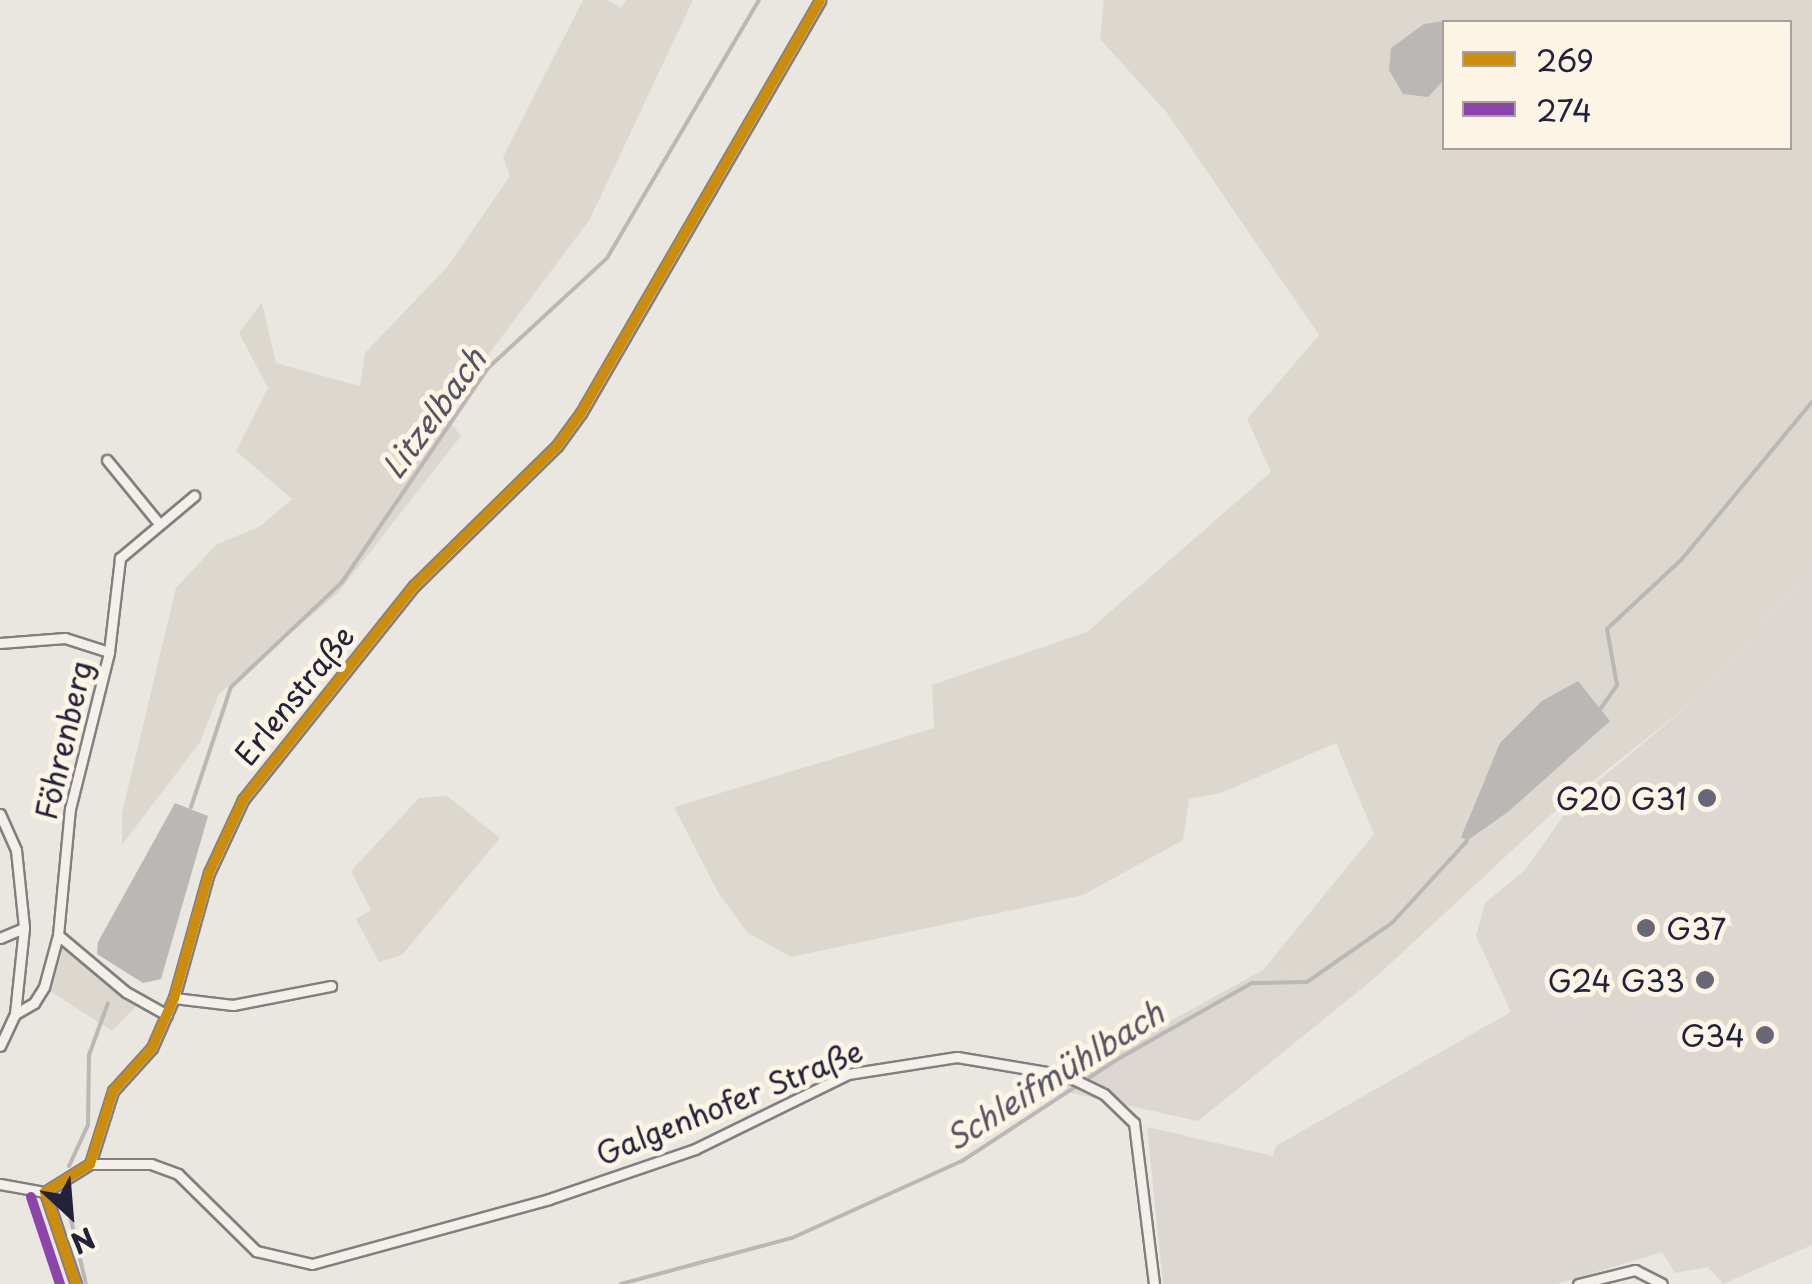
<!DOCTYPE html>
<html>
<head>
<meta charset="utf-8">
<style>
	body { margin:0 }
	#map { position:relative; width:1812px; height:1284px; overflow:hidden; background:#eae7e0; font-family:"Playpen Sans",sans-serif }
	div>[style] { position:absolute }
	.built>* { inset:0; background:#dcd7d1 }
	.green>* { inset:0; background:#dcd8d0 }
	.water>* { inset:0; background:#bab7b5 }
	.stream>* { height:4px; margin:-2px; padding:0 2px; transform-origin:2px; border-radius:2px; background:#bab7b5 }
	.roads { filter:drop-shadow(2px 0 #807f81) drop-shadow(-2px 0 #807f81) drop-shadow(0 2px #807f81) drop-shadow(0 -2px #807f81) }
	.minor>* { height:9px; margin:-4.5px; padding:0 4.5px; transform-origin:4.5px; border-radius:4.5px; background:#f3f0ea }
	.bus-1>* { height:10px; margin:-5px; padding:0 5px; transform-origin:5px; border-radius:5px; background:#cc8c0c }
	.bus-2>* { height:10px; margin:-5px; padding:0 5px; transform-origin:5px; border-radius:5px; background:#8e44ad }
	.dots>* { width:28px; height:28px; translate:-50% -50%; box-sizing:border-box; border:5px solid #fcf5e5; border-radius:50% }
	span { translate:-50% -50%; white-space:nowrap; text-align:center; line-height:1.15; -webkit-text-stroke:10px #fcf5e5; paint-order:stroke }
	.street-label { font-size:30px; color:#22223b }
	.poi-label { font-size:30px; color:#22223b }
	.right { translate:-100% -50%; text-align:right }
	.left { translate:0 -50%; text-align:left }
	.water-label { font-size:32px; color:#575564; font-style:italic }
	.legend { position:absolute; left:1442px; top:20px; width:350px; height:130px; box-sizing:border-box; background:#fcf5e5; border:2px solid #a5a1a1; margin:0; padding:12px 18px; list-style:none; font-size:30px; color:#22223b }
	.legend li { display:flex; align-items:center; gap:20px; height:50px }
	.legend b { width:50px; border:2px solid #a5a1a1 }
	.north { position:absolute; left:20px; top:1164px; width:100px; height:100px; -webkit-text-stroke:8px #fcf5e5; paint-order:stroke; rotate:154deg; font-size:28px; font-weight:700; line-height:40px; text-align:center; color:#22223b }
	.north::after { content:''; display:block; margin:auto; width:35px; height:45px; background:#22223b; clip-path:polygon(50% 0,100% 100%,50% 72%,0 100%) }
</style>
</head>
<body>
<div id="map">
	<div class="built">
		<div style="clip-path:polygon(1812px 567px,1812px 1245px,1723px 1284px,1708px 1267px,1675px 1273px,1662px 1252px,1557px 1284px,1163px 1284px,1147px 1127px,1273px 1156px,1276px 1146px,1511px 1012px,1476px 936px,1485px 903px,1525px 870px,1574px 801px,1701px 695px)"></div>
		<div style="clip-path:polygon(1263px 970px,1376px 977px,1198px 1121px,1049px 1088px)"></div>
	</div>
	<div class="green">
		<div style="clip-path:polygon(583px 0,607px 0,621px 8px,626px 0,693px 0,590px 219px,444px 414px,461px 436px,338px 593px,219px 694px,200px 742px,122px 845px,122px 813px,176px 588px,217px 544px,259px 527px,292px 499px,236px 451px,268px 388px,239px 333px,262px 302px,276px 363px,360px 386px,365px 353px,448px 266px,510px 176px,503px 157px)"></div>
		<div style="clip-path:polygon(evenodd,1104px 0,1812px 0,1812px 567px,1701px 695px,1547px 818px,1376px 977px,1263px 970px,1374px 834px,1336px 743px,1221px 793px,1189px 799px,1183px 840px,1083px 895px,791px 957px,748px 933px,719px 894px,674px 807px,934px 728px,932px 685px,1087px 632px,1271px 472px,1247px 419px,1319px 335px,1167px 113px,1100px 39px,1104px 0,1444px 22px,1790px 22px,1790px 148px,1444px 148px,1444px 22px,1104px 0,1609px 721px,1508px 812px,1468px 841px,1461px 837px,1484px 780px,1609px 721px)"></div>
		<div style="clip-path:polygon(447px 796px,500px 838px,402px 955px,379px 962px,356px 919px,371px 910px,351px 871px,419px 798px)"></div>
		<div style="clip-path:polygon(58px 935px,137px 1005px,112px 1031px,44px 987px)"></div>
	</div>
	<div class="water">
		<div style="clip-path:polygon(1444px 21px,1444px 80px,1428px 97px,1403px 94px,1389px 70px,1391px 48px,1424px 24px)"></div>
		<div style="clip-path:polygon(1578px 681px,1610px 721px,1508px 812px,1467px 841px,1461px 837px,1500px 743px,1542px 701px)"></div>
		<div style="clip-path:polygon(175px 803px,208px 816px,161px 979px,143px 983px,97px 954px,98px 942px)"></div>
	</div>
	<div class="stream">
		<div style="left:1601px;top:708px;width:28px;rotate:-55deg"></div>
		<div style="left:1617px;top:685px;width:57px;rotate:-100.1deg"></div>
		<div style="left:1607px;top:629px;width:103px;rotate:-43deg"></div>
		<div style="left:1682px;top:559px;width:204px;rotate:-50.4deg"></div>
		<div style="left:191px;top:807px;width:126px;rotate:-71.6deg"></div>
		<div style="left:231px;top:687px;width:153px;rotate:-43.4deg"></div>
		<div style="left:342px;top:582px;width:259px;rotate:-55.7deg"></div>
		<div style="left:488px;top:368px;width:162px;rotate:-42.7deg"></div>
		<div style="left:607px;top:258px;width:299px;rotate:-59.5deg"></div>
		<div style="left:69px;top:1166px;width:45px;rotate:-65.1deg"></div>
		<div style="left:88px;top:1125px;width:70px;rotate:-89.2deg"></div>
		<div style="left:89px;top:1055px;width:55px;rotate:-69.9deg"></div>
		<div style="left:65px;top:1194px;width:92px;rotate:76.9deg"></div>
		<div style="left:621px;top:1284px;width:177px;rotate:-15.1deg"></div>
		<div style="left:792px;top:1238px;width:187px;rotate:-24.4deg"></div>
		<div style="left:962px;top:1161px;width:186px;rotate:-33.2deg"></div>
		<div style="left:1118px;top:1059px;width:154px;rotate:-29.6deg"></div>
		<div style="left:1252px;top:983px;width:55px;rotate:-1deg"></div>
		<div style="left:1307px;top:982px;width:103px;rotate:-34.8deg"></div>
		<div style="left:1392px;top:923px;width:111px;rotate:-47.6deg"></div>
	</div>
	<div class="roads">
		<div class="minor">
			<div style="left:107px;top:460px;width:79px;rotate:50.7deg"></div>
			<div style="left:0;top:643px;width:65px;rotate:-4.4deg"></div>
			<div style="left:65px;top:638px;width:46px;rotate:17.7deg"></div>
			<div style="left:0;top:814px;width:39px;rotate:66deg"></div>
			<div style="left:16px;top:850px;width:78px;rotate:84.1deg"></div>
			<div style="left:24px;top:928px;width:86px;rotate:96deg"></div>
			<div style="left:15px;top:1014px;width:35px;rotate:115deg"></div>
			<div style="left:58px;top:935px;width:89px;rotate:40deg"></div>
			<div style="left:126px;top:992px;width:47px;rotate:29.3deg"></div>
			<div style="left:0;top:938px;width:26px;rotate:-23deg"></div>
			<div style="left:174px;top:998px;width:59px;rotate:6.8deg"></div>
			<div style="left:233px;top:1005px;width:100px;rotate:-11deg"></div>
			<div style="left:15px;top:1014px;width:22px;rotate:-30deg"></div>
			<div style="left:34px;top:1003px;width:19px;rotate:-58deg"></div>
			<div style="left:44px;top:987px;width:54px;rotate:-74.9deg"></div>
			<div style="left:58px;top:935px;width:127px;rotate:-84.6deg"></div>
			<div style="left:70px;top:809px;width:162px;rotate:-76deg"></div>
			<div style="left:109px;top:652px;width:95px;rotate:-83.3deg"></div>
			<div style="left:120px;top:558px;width:97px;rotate:-40deg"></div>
			<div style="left:90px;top:1164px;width:77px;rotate:-72.5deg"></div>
			<div style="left:113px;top:1091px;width:58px;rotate:-47.8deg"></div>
			<div style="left:152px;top:1048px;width:55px;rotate:-66.3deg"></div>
			<div style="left:174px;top:998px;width:130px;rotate:-74.4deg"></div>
			<div style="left:209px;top:873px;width:81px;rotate:-65deg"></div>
			<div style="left:243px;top:800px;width:274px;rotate:-51.4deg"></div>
			<div style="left:414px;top:586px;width:200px;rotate:-44.4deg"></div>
			<div style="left:557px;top:446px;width:41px;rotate:-54deg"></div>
			<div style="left:581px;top:413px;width:477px;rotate:-59.9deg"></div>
			<div style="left:0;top:1184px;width:46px;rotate:10.1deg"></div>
			<div style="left:45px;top:1192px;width:53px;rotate:-31.9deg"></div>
			<div style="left:90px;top:1164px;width:61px"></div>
			<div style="left:151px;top:1164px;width:29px;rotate:20deg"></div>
			<div style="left:178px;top:1174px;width:110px;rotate:44.6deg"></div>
			<div style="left:256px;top:1251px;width:57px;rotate:13.1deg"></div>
			<div style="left:312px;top:1264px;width:246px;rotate:-15.3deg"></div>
			<div style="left:549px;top:1199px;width:154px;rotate:-18.9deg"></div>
			<div style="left:695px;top:1149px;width:170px;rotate:-26.1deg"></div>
			<div style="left:848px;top:1074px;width:110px;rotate:-8.9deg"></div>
			<div style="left:957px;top:1057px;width:109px;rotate:9.5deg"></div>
			<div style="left:1065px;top:1075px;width:43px;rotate:26deg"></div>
			<div style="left:1104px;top:1094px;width:42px;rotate:44deg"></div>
			<div style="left:1134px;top:1123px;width:162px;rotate:82.9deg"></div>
			<div style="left:45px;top:1192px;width:97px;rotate:71.4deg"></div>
			<div style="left:1578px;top:1284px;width:59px;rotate:-13.8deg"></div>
			<div style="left:1635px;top:1270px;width:30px;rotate:27deg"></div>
		</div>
	</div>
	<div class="bus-1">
		<div style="left:76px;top:1284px;width:97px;rotate:-108.6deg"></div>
		<div style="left:45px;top:1192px;width:53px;rotate:-31.9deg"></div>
		<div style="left:90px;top:1164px;width:77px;rotate:-72.5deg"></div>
		<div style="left:113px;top:1091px;width:58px;rotate:-47.8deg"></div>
		<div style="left:152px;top:1048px;width:55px;rotate:-66.3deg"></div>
		<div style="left:174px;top:998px;width:130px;rotate:-74.4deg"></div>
		<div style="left:209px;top:873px;width:81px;rotate:-65deg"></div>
		<div style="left:243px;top:800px;width:274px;rotate:-51.4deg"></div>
		<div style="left:414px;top:586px;width:200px;rotate:-44.4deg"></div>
		<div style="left:557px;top:446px;width:41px;rotate:-54deg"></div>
		<div style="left:581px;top:413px;width:477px;rotate:-59.9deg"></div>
	</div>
	<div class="bus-2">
		<div style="left:31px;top:1197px;width:92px;rotate:71.6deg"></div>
	</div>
	<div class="dots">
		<div style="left:1707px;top:798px;background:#686775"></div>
		<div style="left:1646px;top:928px;background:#686775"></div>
		<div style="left:1705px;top:980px;background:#686775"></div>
		<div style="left:1765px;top:1035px;background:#686775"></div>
	</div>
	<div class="street-label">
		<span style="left:294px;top:695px;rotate:-51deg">Erlenstraße</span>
		<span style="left:63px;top:740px;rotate:-77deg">Föhrenberg</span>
		<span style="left:729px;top:1102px;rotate:-22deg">Galgenhofer Straße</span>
	</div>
	<div class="poi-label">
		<span class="right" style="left:1687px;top:798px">G20 G31</span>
		<span class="left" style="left:1666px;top:928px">G37</span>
		<span class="right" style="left:1685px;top:980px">G24 G33</span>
		<span class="right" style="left:1745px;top:1035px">G34</span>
	</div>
	<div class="water-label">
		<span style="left:433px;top:413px;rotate:-54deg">Litzelbach</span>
		<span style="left:1054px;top:1075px;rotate:-32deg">Schleifmühlbach</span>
	</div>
	<ul class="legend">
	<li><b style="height:12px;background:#cc8c0c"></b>269</li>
	<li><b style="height:12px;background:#8e44ad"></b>274</li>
	</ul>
	<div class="north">N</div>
</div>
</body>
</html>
